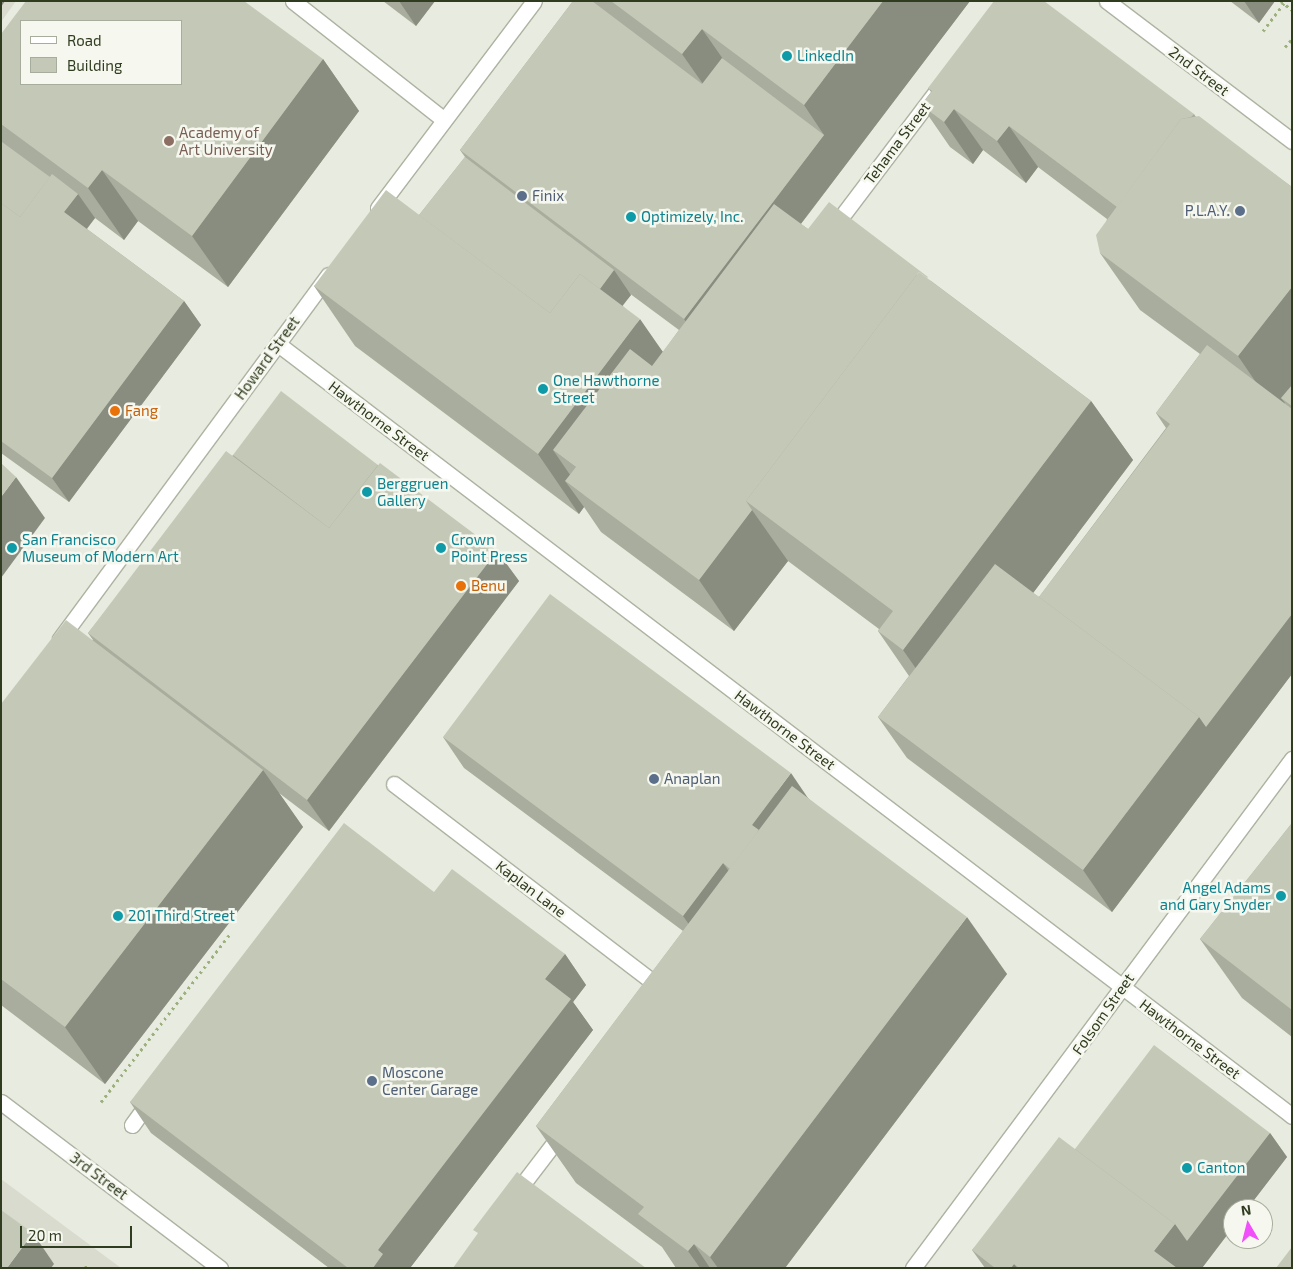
<!DOCTYPE html>
<html>
<head>
<meta charset="utf-8">
<style>
	body { margin:0 }
	#map { position:relative; width:1293px; height:1269px; overflow:hidden; background:#e8ebdf; font-family:"Exo 2",sans-serif }
	div>[style] { position:absolute }
	.built>* { inset:0; background:#d8dbcd }
	.path>* { height:3px; margin-top:-1.5px; transform-origin:0; background:repeating-linear-gradient(90deg,#9db17e 0 2.5px,transparent 0 6.5px) }
	.roads { filter:drop-shadow(1px 0 #adb3a2) drop-shadow(-1px 0 #adb3a2) drop-shadow(0 1px #adb3a2) drop-shadow(0 -1px #adb3a2) }
	.street>* { height:15px; margin:-7.5px; padding:0 7.5px; transform-origin:7.5px; border-radius:7.5px; background:#fff }
	.secondary>* { height:15px; margin:-7.5px; padding:0 7.5px; transform-origin:7.5px; border-radius:7.5px; background:#fff }
	.wall>* { inset:0; background:#a9ad9d }
	.shaded-wall>* { inset:0; background:#898d80 }
	.building>* { inset:0; background:#c4c9b7 }
	.dots>* { width:14px; height:14px; translate:-50% -50%; box-sizing:border-box; border:2px solid #f6f8f0; border-radius:50% }
	span { translate:-50% -50%; white-space:nowrap; text-align:center; line-height:1.15; -webkit-text-stroke:5px #f6f8f0; paint-order:stroke }
	.culture-label { font-size:15px; color:#0d838f }
	.left { translate:0 -50%; text-align:left }
	.right { translate:-100% -50%; text-align:right }
	.street-label { font-size:15px; color:#303c1f }
	.education-label { font-size:15px; color:#785e54 }
	.service-label { font-size:15px; color:#4e5e75 }
	.food-label { font-size:15px; color:#c56008 }
	.frame { position:absolute; inset:0; border:2px solid #303c1f; pointer-events:none }
	.legend { position:absolute; left:20px; top:20px; width:162px; height:65px; box-sizing:border-box; background:#f6f8f0; border:1px solid #a7ad9c; margin:0; padding:6px 9px; list-style:none; font-size:15px; color:#303c1f }
	.legend li { display:flex; align-items:center; gap:10px; height:25px }
	.legend b { width:25px; border:1px solid #a7ad9c }
	.north { position:absolute; left:1223px; top:1199px; width:50px; height:50px; box-sizing:border-box; background:#f6f8f0; border:1px solid #a7ad9c; border-radius:50%; rotate:352deg; font-size:14px; font-weight:700; line-height:20px; text-align:center; color:#303c1f }
	.north::after { content:''; display:block; margin:auto; width:18px; height:22px; background:#f04ff9; clip-path:polygon(50% 0,100% 100%,50% 72%,0 100%) }
	.scale { position:absolute; left:20px; top:1226px; width:112px; height:22px; box-sizing:border-box; border:2px solid #303c1f; border-top:0; padding-left:6px; font-size:15px; line-height:18px; white-space:nowrap; color:#303c1f; -webkit-text-stroke:4px #f6f8f0; paint-order:stroke }
</style>
</head>
<body>
<div id="map">
	<div class="built">
		<div style="clip-path:polygon(1px 1px,16px 1px,1px 22px)"></div>
		<div style="clip-path:polygon(1px 1179px,121px 1268px,1px 1268px)"></div>
	</div>
	<div class="path">
		<div style="left:1281px;top:1px;width:14px;rotate:39deg"></div>
		<div style="left:1263px;top:31px;width:35px;rotate:-53deg"></div>
		<div style="left:1285px;top:47px;width:11px;rotate:-49deg"></div>
		<div style="left:101px;top:1102px;width:212px;rotate:-52.5deg"></div>
		<div style="left:85px;top:1268px;width:5px;rotate:-53deg"></div>
	</div>
	<div class="roads">
		<div class="street">
			<div style="left:845px;top:212px;width:149px;rotate:-52.9deg"></div>
			<div style="left:394px;top:784px;width:339px;rotate:37.4deg"></div>
			<div style="left:132px;top:1125px;width:31px;rotate:-54deg"></div>
			<div style="left:515px;top:1194px;width:81px;rotate:-52.6deg"></div>
		</div>
		<div class="secondary">
			<div style="left:293px;top:1px;width:192px;rotate:38.2deg"></div>
			<div style="left:1107px;top:1px;width:232px;rotate:37.1deg"></div>
			<div style="left:378px;top:208px;width:259px;rotate:-53deg"></div>
			<div style="left:278px;top:344px;width:1274px;rotate:37.28deg"></div>
			<div style="left:60px;top:639px;width:452px;rotate:-53.6deg"></div>
			<div style="left:1px;top:1102px;width:275px;rotate:37.2deg"></div>
			<div style="left:913px;top:1268px;width:635px;rotate:-53.33deg"></div>
		</div>
	</div>
	<div class="wall">
		<div style="clip-path:polygon(383px 1px,435px 1px,416px 26px)"></div>
		<div style="clip-path:polygon(evenodd,573px 1px,970px 1px,801px 224px,808px 229px,931px 281px,1091px 401px,1133px 460px,1033px 593px,1039px 597px,1166px 428px,1156px 413px,1200px 354px,1140px 310px,1100px 253px,1107px 219px,1038px 167px,1026px 183px,983px 150px,973px 164px,950px 147px,921px 105px,931px 92px,928px 88px,1194px 114px,1196px 117px,1292px 187px,1292px 674px,1112px 912px,907px 758px,878px 717px,909px 676px,878px 631px,879px 629px,788px 561px,734px 631px,601px 532px,584px 507px,579px 514px,355px 346px,314px 286px,419px 215px,465px 157px,460px 150px,573px 1px,629px 293px,679px 330px,663px 352px,622px 305px,631px 295px,629px 293px)"></div>
		<div style="clip-path:polygon(1230px 1px,1275px 1px,1259px 23px)"></div>
		<div style="clip-path:polygon(1px 34px,323px 59px,359px 111px,228px 287px,138px 221px,124px 240px,95px 218px,87px 229px,184px 301px,201px 325px,69px 502px,1px 453px)"></div>
		<div style="clip-path:polygon(233px 455px,378px 465px,497px 551px,519px 581px,329px 831px,279px 793px,303px 827px,105px 1084px,1px 1005px,1px 704px,93px 640px,88px 633px)"></div>
		<div style="clip-path:polygon(443px 737px,808px 798px,1007px 974px,785px 1268px,676px 1268px,662px 1247px,576px 1183px,536px 1126px,683px 931px,464px 768px)"></div>
		<div style="clip-path:polygon(1292px 823px,1292px 1037px,1242px 998px,1200px 939px)"></div>
		<div style="clip-path:polygon(434px 892px,565px 954px,586px 985px,573px 1002px,593px 1030px,410px 1268px,329px 1268px,151px 1133px,130px 1102px)"></div>
		<div style="clip-path:polygon(1270px 1133px,1287px 1157px,1202px 1268px,985px 1268px,972px 1250px,1075px 1149px)"></div>
	</div>
	<div class="shaded-wall">
		<div style="clip-path:polygon(1px 1px,5px 1px,1px 7px)"></div>
		<div style="clip-path:polygon(399px 1px,435px 1px,416px 26px)"></div>
		<div style="clip-path:polygon(883px 1px,970px 1px,705px 350px,684px 319px,824px 135px,804px 105px)"></div>
		<div style="clip-path:polygon(1244px 1px,1275px 1px,1259px 23px)"></div>
		<div style="clip-path:polygon(702px 29px,744px 89px,724px 114px,682px 54px)"></div>
		<div style="clip-path:polygon(323px 59px,359px 111px,228px 287px,192px 236px)"></div>
		<div style="clip-path:polygon(954px 109px,983px 150px,973px 164px,944px 122px)"></div>
		<div style="clip-path:polygon(1009px 126px,1038px 167px,1026px 183px,997px 141px)"></div>
		<div style="clip-path:polygon(102px 170px,138px 221px,124px 240px,88px 188px)"></div>
		<div style="clip-path:polygon(78px 194px,95px 218px,81px 236px,64px 212px)"></div>
		<div style="clip-path:polygon(614px 270px,631px 295px,579px 362px,562px 338px)"></div>
		<div style="clip-path:polygon(1292px 287px,1292px 395px,1281px 398px,1285px 403px,1277px 413px,1238px 356px)"></div>
		<div style="clip-path:polygon(184px 301px,201px 325px,69px 502px,52px 478px)"></div>
		<div style="clip-path:polygon(640px 319px,681px 378px,576px 467px,553px 450px,584px 495px,565px 481px,584px 507px,579px 514px,538px 454px)"></div>
		<div style="clip-path:polygon(1091px 401px,1133px 460px,945px 710px,903px 650px)"></div>
		<div style="clip-path:polygon(16px 477px,45px 518px,1px 578px,1px 497px)"></div>
		<div style="clip-path:polygon(752px 510px,788px 561px,734px 631px,699px 580px)"></div>
		<div style="clip-path:polygon(497px 551px,519px 581px,329px 831px,307px 800px)"></div>
		<div style="clip-path:polygon(1292px 614px,1292px 674px,1112px 912px,1083px 870px,1199px 717px)"></div>
		<div style="clip-path:polygon(263px 770px,303px 827px,105px 1084px,65px 1027px)"></div>
		<div style="clip-path:polygon(791px 773px,812px 804px,773px 855px,752px 825px)"></div>
		<div style="clip-path:polygon(723px 863px,745px 894px,705px 947px,683px 916px)"></div>
		<div style="clip-path:polygon(967px 917px,1007px 974px,785px 1268px,718px 1268px,710px 1257px)"></div>
		<div style="clip-path:polygon(565px 954px,586px 985px,573px 1002px,593px 1030px,410px 1268px,373px 1268px,378px 1250px,545px 979px)"></div>
		<div style="clip-path:polygon(1270px 1133px,1287px 1157px,1247px 1209px,1233px 1209px,1233px 1227px,1202px 1268px,1166px 1268px,1154px 1251px,1175px 1224px)"></div>
		<div style="clip-path:polygon(33px 1233px,54px 1264px,51px 1268px,7px 1268px)"></div>
		<div style="clip-path:polygon(694px 1244px,710px 1268px,700px 1268px,688px 1251px)"></div>
		<div style="clip-path:polygon(1014px 1264px,1017px 1268px,1011px 1268px)"></div>
	</div>
	<div class="building">
		<div style="clip-path:polygon(evenodd,26px 1px,244px 1px,323px 59px,192px 236px,102px 170px,88px 188px,1px 124px,1px 34px,26px 1px,21px 21px,181px 21px,181px 84px,21px 84px,21px 21px)"></div>
		<div style="clip-path:polygon(573px 1px,592px 1px,702px 84px,722px 58px,824px 135px,684px 319px,460px 150px)"></div>
		<div style="clip-path:polygon(611px 1px,883px 1px,804px 105px,702px 29px,682px 54px)"></div>
		<div style="clip-path:polygon(994px 1px,1044px 1px,1194px 114px,1191px 117px,1181px 119px,1117px 207px,1009px 126px,997px 141px,954px 109px,944px 122px,921px 105px,932px 91px,928px 88px)"></div>
		<div style="clip-path:polygon(1199px 116px,1292px 187px,1292px 287px,1238px 356px,1100px 253px,1096px 235px,1181px 119px)"></div>
		<div style="clip-path:polygon(2px 142px,50px 177px,20px 217px,1px 203px,1px 143px)"></div>
		<div style="clip-path:polygon(465px 157px,614px 270px,600px 289px,580px 274px,550px 313px,419px 215px)"></div>
		<div style="clip-path:polygon(52px 174px,78px 194px,64px 212px,184px 301px,52px 478px,1px 441px,1px 203px,20px 217px)"></div>
		<div style="clip-path:polygon(386px 190px,550px 313px,580px 274px,640px 319px,538px 454px,314px 286px)"></div>
		<div style="clip-path:polygon(829px 202px,928px 277px,927px 278px,919px 272px,746px 501px,752px 510px,699px 580px,565px 481px,576px 467px,553px 450px,630px 349px,652px 366px,774px 204px,808px 229px)"></div>
		<div style="clip-path:polygon(919px 272px,1091px 401px,903px 650px,878px 631px,893px 611px,746px 501px)"></div>
		<div style="clip-path:polygon(1207px 345px,1292px 409px,1292px 614px,1206px 727px,1199px 717px,1039px 597px,1170px 424px,1156px 413px)"></div>
		<div style="clip-path:polygon(1292px 385px,1292px 406px,1281px 398px)"></div>
		<div style="clip-path:polygon(281px 391px,378px 465px,329px 528px,233px 455px)"></div>
		<div style="clip-path:polygon(226px 451px,329px 528px,380px 463px,497px 551px,307px 800px,88px 633px)"></div>
		<div style="clip-path:polygon(1px 463px,16px 477px,1px 497px)"></div>
		<div style="clip-path:polygon(995px 564px,1199px 717px,1083px 870px,878px 717px)"></div>
		<div style="clip-path:polygon(550px 594px,791px 773px,752px 825px,759px 830px,730px 869px,723px 863px,683px 916px,443px 737px)"></div>
		<div style="clip-path:polygon(66px 620px,263px 770px,65px 1027px,1px 979px,1px 704px)"></div>
		<div style="clip-path:polygon(792px 786px,967px 917px,710px 1257px,694px 1244px,688px 1251px,638px 1214px,644px 1207px,536px 1126px)"></div>
		<div style="clip-path:polygon(344px 823px,434px 892px,452px 869px,565px 954px,545px 979px,571px 999px,378px 1250px,383px 1254px,373px 1268px,348px 1268px,130px 1102px)"></div>
		<div style="clip-path:polygon(1292px 823px,1292px 1010px,1200px 939px)"></div>
		<div style="clip-path:polygon(1154px 1045px,1270px 1133px,1187px 1241px,1175px 1224px,1075px 1149px)"></div>
		<div style="clip-path:polygon(1059px 1137px,1175px 1224px,1154px 1251px,1177px 1268px,1019px 1268px,1014px 1264px,1011px 1268px,995px 1268px,972px 1250px)"></div>
		<div style="clip-path:polygon(517px 1172px,646px 1268px,453px 1268px,478px 1233px,473px 1230px)"></div>
		<div style="clip-path:polygon(1px 1210px,33px 1233px,7px 1268px,1px 1268px)"></div>
		<div style="clip-path:polygon(1292px 1247px,1292px 1268px,1276px 1268px)"></div>
	</div>
	<div class="dots">
		<div style="left:787px;top:56px;background:#0f9aa8"></div>
		<div style="left:169px;top:141px;background:#8d6e63"></div>
		<div style="left:522px;top:196px;background:#5c6f8a"></div>
		<div style="left:1240px;top:211px;background:#5c6f8a"></div>
		<div style="left:631px;top:217px;background:#0f9aa8"></div>
		<div style="left:543px;top:389px;background:#0f9aa8"></div>
		<div style="left:115px;top:411px;background:#e8710a"></div>
		<div style="left:367px;top:492px;background:#0f9aa8"></div>
		<div style="left:12px;top:548px;background:#0f9aa8"></div>
		<div style="left:441px;top:548px;background:#0f9aa8"></div>
		<div style="left:461px;top:586px;background:#e8710a"></div>
		<div style="left:654px;top:779px;background:#5c6f8a"></div>
		<div style="left:1281px;top:896px;background:#0f9aa8"></div>
		<div style="left:118px;top:916px;background:#0f9aa8"></div>
		<div style="left:372px;top:1081px;background:#5c6f8a"></div>
		<div style="left:1187px;top:1168px;background:#0f9aa8"></div>
	</div>
	<div class="culture-label">
		<span class="left" style="left:797px;top:56px">LinkedIn</span>
		<span class="left" style="left:641px;top:217px">Optimizely, Inc.</span>
		<span class="left" style="left:553px;top:389px">One Hawthorne<br>Street</span>
		<span class="left" style="left:377px;top:492px">Berggruen<br>Gallery</span>
		<span class="left" style="left:22px;top:548px">San Francisco<br>Museum of Modern Art</span>
		<span class="left" style="left:451px;top:548px">Crown<br>Point Press</span>
		<span class="right" style="left:1271px;top:896px">Angel Adams<br>and Gary Snyder</span>
		<span class="left" style="left:128px;top:916px">201 Third Street</span>
		<span class="left" style="left:1197px;top:1168px">Canton</span>
	</div>
	<div class="street-label">
		<span style="left:1199px;top:71px;rotate:37deg">2nd Street</span>
		<span style="left:897px;top:143px;rotate:-53deg">Tehama Street</span>
		<span style="left:267px;top:358px;rotate:-54deg">Howard Street</span>
		<span style="left:379px;top:421px;rotate:37deg">Hawthorne Street</span>
		<span style="left:785px;top:730px;rotate:37deg">Hawthorne Street</span>
		<span style="left:531px;top:889px;rotate:37deg">Kaplan Lane</span>
		<span style="left:1103px;top:1014px;rotate:-55deg">Folsom Street</span>
		<span style="left:1190px;top:1039px;rotate:37deg">Hawthorne Street</span>
		<span style="left:99px;top:1176px;rotate:37deg">3rd Street</span>
	</div>
	<div class="education-label">
		<span class="left" style="left:179px;top:141px">Academy of<br>Art University</span>
	</div>
	<div class="service-label">
		<span class="left" style="left:532px;top:196px">Finix</span>
		<span class="right" style="left:1230px;top:211px">P.L.A.Y.</span>
		<span class="left" style="left:664px;top:779px">Anaplan</span>
		<span class="left" style="left:382px;top:1081px">Moscone<br>Center Garage</span>
	</div>
	<div class="food-label">
		<span class="left" style="left:125px;top:411px">Fang</span>
		<span class="left" style="left:471px;top:586px">Benu</span>
	</div>
	<div class="frame"></div>
	<ul class="legend">
	<li><b style="height:6px;background:#fff"></b>Road</li>
	<li><b style="height:14px;background:#c4c9b7"></b>Building</li>
	</ul>
	<div class="north">N</div>
	<div class="scale">20 m</div>
</div>
</body>
</html>
